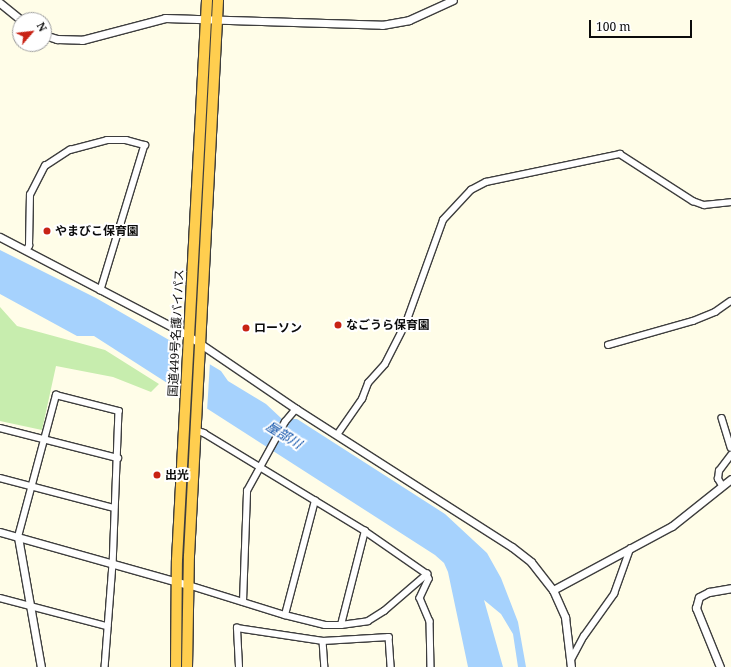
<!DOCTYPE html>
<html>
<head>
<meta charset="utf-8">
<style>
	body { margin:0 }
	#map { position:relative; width:731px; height:667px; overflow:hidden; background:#fffde8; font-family:"Noto Serif","Noto Sans JP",serif }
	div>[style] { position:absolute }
	.green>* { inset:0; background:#c7edae }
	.water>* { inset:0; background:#a6d2fd }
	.pier>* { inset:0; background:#fffde8 }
	.roads { filter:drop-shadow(1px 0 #3e3e3e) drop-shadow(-1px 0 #3e3e3e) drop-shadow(0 1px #3e3e3e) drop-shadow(0 -1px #3e3e3e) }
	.minor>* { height:5.5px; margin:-2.75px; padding:0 2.75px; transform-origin:2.75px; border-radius:2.75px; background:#fff }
	.tertiary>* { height:7px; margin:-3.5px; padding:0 3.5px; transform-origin:3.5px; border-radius:3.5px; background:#fff }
	.trunk>* { height:10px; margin:-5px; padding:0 5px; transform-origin:5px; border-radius:5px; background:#ffce4f }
	.dots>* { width:11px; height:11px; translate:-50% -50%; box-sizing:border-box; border:2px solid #fff; border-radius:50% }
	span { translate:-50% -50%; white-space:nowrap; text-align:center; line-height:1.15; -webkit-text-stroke:4px #fff; paint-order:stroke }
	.poi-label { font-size:12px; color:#0b0b0b; font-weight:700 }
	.left { translate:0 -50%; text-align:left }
	.street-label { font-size:12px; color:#0b0b0b }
	.water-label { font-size:13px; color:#084ea8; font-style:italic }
	.north { position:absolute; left:12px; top:12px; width:40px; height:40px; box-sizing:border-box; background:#fff; border:1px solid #9d9d9d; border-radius:50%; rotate:62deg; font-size:11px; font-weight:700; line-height:16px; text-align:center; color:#0b0b0b }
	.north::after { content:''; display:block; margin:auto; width:14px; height:18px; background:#c82315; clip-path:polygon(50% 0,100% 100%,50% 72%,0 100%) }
	.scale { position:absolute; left:589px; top:20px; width:103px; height:18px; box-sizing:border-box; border:2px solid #0b0b0b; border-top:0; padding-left:5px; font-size:12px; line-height:14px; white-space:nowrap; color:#0b0b0b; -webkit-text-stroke:3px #fff; paint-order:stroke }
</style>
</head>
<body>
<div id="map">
	<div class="green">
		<div style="clip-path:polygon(0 307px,17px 326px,105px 350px,159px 384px,151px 392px,113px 377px,56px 366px,42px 430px,0 421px)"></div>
	</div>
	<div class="water">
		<div style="clip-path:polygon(0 250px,96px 298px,176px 344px,221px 371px,228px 381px,266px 404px,282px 419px,297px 419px,445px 514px,487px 553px,501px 578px,518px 622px,526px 667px,518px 667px,513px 634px,501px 614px,484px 600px,503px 667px,468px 667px,448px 572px,444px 563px,435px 555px,94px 336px,77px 336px,0 294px)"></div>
	</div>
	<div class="pier">
		<div style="clip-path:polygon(179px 343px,210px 362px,207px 411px,176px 391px)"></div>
	</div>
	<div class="roads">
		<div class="minor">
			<div style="left:26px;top:251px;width:6px;rotate:-59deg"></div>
			<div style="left:29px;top:246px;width:51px;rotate:-88.9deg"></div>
			<div style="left:30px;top:195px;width:33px;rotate:-63deg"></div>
			<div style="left:45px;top:166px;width:30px;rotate:-33deg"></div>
			<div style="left:70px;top:150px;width:38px;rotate:-15deg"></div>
			<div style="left:107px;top:140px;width:19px"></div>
			<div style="left:126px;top:140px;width:20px;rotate:15deg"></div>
			<div style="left:145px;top:145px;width:152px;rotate:106.9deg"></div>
			<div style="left:608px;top:345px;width:88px;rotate:-15.8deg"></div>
			<div style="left:693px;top:321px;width:24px;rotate:-22deg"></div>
			<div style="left:715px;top:312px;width:19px;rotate:-35deg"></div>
			<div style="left:722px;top:418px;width:31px;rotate:73deg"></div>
			<div style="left:0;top:428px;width:122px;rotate:14.3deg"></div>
			<div style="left:196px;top:430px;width:9px;rotate:21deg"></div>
			<div style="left:204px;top:433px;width:188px;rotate:31.3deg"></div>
			<div style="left:365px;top:531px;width:75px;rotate:34.7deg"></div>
			<div style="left:427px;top:574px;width:5px;rotate:68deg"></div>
			<div style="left:429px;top:579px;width:21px;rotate:115deg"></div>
			<div style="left:420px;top:598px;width:25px;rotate:67deg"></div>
			<div style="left:430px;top:621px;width:46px;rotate:88.8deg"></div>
			<div style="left:337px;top:435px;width:44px;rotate:-55.2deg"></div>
			<div style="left:362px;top:399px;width:17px;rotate:-69deg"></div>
			<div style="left:368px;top:383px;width:25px;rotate:-48deg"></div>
			<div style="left:385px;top:364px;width:46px;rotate:-62.9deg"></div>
			<div style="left:406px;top:323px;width:109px;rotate:-70.2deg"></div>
			<div style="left:443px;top:220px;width:41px;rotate:-47deg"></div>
			<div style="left:471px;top:190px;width:17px;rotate:-28deg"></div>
			<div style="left:486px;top:182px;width:137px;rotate:-11.8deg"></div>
			<div style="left:620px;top:154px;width:87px;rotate:32.8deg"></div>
			<div style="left:693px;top:201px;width:12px;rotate:20deg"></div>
			<div style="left:704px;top:205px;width:27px;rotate:-6deg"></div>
			<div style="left:0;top:478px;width:118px;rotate:14.7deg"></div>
			<div style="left:722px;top:486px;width:8px;rotate:-120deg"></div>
			<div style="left:718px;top:479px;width:8px;rotate:-83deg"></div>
			<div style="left:719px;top:471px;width:20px;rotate:-53deg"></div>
			<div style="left:18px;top:537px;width:147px;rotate:-75deg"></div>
			<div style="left:56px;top:395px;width:65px;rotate:14.3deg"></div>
			<div style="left:119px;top:411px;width:153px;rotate:92.2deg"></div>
			<div style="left:113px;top:564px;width:103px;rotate:94.4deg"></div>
			<div style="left:188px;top:585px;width:102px;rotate:17.2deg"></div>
			<div style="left:285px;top:615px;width:41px;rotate:14deg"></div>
			<div style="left:325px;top:625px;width:16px"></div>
			<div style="left:341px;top:625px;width:27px;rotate:-8deg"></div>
			<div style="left:368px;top:621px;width:19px;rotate:-32deg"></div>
			<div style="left:384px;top:611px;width:57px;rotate:-40.7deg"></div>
			<div style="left:0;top:598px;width:111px;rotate:14.7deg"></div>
			<div style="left:243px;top:602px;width:111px;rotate:-87.9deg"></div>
			<div style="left:247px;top:491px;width:79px;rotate:-61.2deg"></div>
			<div style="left:285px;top:422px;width:17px;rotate:-50deg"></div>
			<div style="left:285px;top:615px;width:118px;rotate:-75.3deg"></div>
			<div style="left:341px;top:625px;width:97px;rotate:-75.7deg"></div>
			<div style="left:323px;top:641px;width:26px;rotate:86deg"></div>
			<div style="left:571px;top:660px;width:27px;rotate:-62deg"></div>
			<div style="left:584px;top:636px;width:52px;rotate:-54.5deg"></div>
			<div style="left:614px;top:594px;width:48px;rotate:-70.4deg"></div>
			<div style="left:239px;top:667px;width:39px;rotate:-93deg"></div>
			<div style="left:237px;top:628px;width:87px;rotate:8.6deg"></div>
			<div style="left:323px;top:641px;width:66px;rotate:-3.5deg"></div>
			<div style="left:389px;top:637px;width:30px;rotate:86deg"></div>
		</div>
		<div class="tertiary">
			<div style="left:0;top:3px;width:27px;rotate:39deg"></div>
			<div style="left:44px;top:35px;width:14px;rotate:17deg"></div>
			<div style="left:57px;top:39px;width:25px;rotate:2deg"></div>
			<div style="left:82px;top:40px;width:86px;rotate:-14.8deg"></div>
			<div style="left:165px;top:18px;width:217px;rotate:1.8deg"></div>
			<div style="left:382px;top:25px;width:27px;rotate:-10deg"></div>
			<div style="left:409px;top:20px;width:48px;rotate:-24.4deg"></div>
			<div style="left:0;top:237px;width:213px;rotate:27.6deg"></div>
			<div style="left:189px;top:336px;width:130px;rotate:34.3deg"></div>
			<div style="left:296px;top:409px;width:256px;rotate:32.6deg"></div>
			<div style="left:512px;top:547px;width:24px;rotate:38deg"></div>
			<div style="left:531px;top:562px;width:36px;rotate:52deg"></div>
			<div style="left:553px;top:590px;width:30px;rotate:66deg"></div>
			<div style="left:565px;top:617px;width:50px;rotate:83.2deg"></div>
			<div style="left:0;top:532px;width:195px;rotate:15.7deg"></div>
			<div style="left:18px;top:537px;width:132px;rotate:80deg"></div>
			<div style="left:553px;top:590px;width:135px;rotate:-28.3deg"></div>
			<div style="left:672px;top:526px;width:75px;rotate:-38.5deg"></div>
			<div style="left:720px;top:667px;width:64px;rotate:-112.1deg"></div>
			<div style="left:696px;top:608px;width:11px;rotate:-75deg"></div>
			<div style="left:699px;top:597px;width:11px;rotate:-27deg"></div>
			<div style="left:709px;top:592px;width:22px;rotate:-10deg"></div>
		</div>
		<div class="trunk">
			<div style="left:176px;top:667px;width:107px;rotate:-89.5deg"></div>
			<div style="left:177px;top:560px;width:561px;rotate:-86.93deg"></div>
			<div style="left:187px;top:667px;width:111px;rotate:-89deg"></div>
			<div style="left:189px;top:556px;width:557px;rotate:-87.01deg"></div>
		</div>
	</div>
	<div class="dots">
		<div style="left:47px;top:231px;background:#c82315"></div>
		<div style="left:338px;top:325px;background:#c82315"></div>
		<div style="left:246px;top:328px;background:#c82315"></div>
		<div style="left:157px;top:475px;background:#c82315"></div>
	</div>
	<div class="poi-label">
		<span class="left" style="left:55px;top:231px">やまびこ保育園</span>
		<span class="left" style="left:346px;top:325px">なごうら保育園</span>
		<span class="left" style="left:254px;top:328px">ローソン</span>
		<span class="left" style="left:165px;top:475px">出光</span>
	</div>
	<div class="street-label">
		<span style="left:176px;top:333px;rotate:-87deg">国道449号名護バイパス</span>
	</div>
	<div class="water-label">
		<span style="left:284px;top:435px;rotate:32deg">屋部川</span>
	</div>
	<div class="north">N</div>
	<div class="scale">100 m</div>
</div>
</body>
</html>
